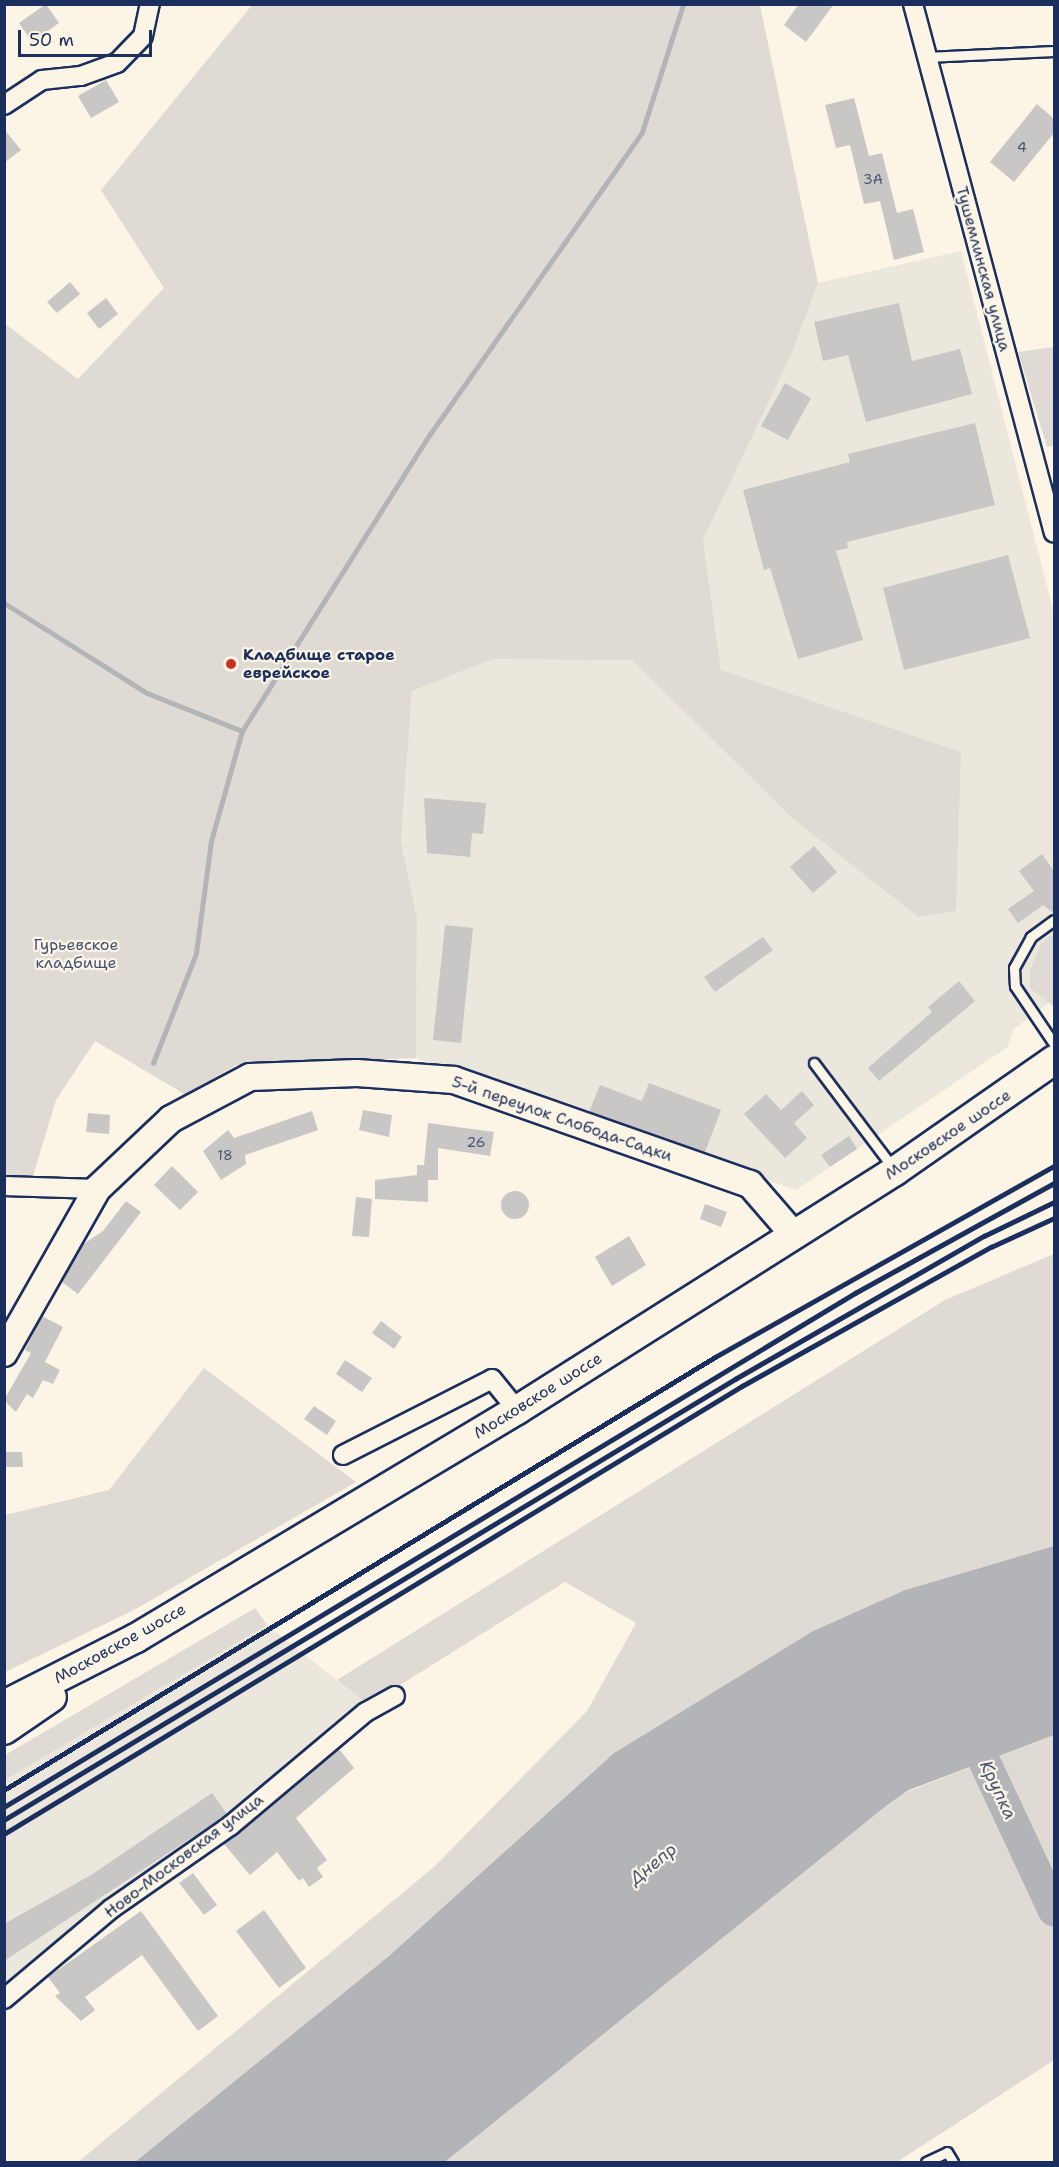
<!DOCTYPE html>
<html>
<head>
<meta charset="utf-8">
<style>
	body { margin:0 }
	#map { position:relative; width:1059px; height:2167px; overflow:hidden; background:#fcf5e5; font-family:"Shantell Sans",sans-serif }
	div>[style] { position:absolute }
	.built>* { inset:0; background:#ece7dc }
	.green>* { inset:0; background:#dfdbd4 }
	.water>* { inset:0; background:#b2b4b8 }
	.stream>* { height:5px; margin:-2.5px; padding:0 2.5px; transform-origin:2.5px; border-radius:2.5px; background:#b2b4b8 }
	.river>* { height:32px; margin:-16px; padding:0 16px; transform-origin:16px; border-radius:16px; background:#b2b4b8 }
	.building>* { inset:0; background:#c8c7c6 }
	.round { border-radius:50% }
	.roads { filter:drop-shadow(2px 0 #1b2f5e) drop-shadow(-2px 0 #1b2f5e) drop-shadow(0 2px #1b2f5e) drop-shadow(0 -2px #1b2f5e) }
	.lane>* { height:9px; margin:-4.5px; padding:0 4.5px; transform-origin:4.5px; border-radius:4.5px; background:#fcf5e5 }
	.street>* { height:18px; margin:-9px; padding:0 9px; transform-origin:9px; border-radius:9px; background:#fcf5e5 }
	.secondary>* { height:26px; margin:-13px; padding:0 13px; transform-origin:13px; border-radius:13px; background:#fcf5e5 }
	.primary>* { height:28px; margin:-14px; padding:0 14px; transform-origin:14px; border-radius:14px; background:#fcf5e5 }
	.rail>* { height:4.5px; margin:-2.25px; padding:0 2.25px; transform-origin:2.25px; border-radius:2.25px; background:#1b2f5e }
	.dots>* { width:16px; height:16px; translate:-50% -50%; box-sizing:border-box; border:3px solid #fcf5e5; border-radius:50% }
	span { translate:-50% -50%; white-space:nowrap; text-align:center; line-height:1.15; -webkit-text-stroke:4.5px #fcf5e5; paint-order:stroke }
	.number-label { font-size:14px; color:#465578 }
	.number-label span { -webkit-text-stroke-width:0 }
	.street-label { font-size:16px; color:#1b2f5e }
	.poi-label { font-size:16px; color:#1b2f5e; font-weight:700 }
	.left { translate:0 -50%; text-align:left }
	.park-label { font-size:16px; color:#425176 }
	.water-label { font-size:18px; color:#485779; font-style:italic }
	.frame { position:absolute; inset:0; border:6px solid #1b2f5e; pointer-events:none }
	.scale { position:absolute; left:18px; top:30px; width:134px; height:27px; box-sizing:border-box; border:3px solid #1b2f5e; border-top:0; padding-left:8px; font-size:18px; line-height:21px; white-space:nowrap; color:#1b2f5e; -webkit-text-stroke:4px #fcf5e5; paint-order:stroke }
</style>
</head>
<body>
<div id="map">
	<div class="built">
		<div style="clip-path:polygon(961px 251px,1054px 614px,1054px 999px,1013px 1030px,1008px 1047px,796px 1190px,416px 1058px,417px 917px,401px 842px,412px 691px,493px 659px,632px 659px,792px 818px,918px 917px,956px 911px,721px 670px,703px 540px,792px 353px,818px 283px)"></div>
		<div style="clip-path:polygon(267px 1625px,368px 1705px,5px 1991px,5px 1780px)"></div>
	</div>
	<div class="green">
		<div style="clip-path:polygon(252px 5px,760px 5px,818px 283px,792px 353px,703px 540px,721px 670px,961px 752px,956px 911px,918px 917px,792px 818px,632px 660px,493px 659px,412px 691px,401px 842px,417px 917px,416px 1058px,236px 1065px,186px 1095px,95px 1041px,56px 1100px,33px 1176px,5px 1178px,4px 323px,78px 379px,164px 288px,101px 190px)"></div>
		<div style="clip-path:polygon(1054px 347px,1054px 445px,1047px 447px,1018px 352px)"></div>
		<div style="clip-path:polygon(1054px 933px,1054px 1007px,1030px 988px,1030px 971px,1040px 945px)"></div>
		<div style="clip-path:polygon(1054px 1254px,1054px 1546px,905px 1590px,813px 1631px,614px 1753px,389px 1956px,135px 2162px,78px 2162px,435px 1866px,587px 1711px,636px 1623px,565px 1582px,368px 1705px,337px 1680px,945px 1300px)"></div>
		<div style="clip-path:polygon(204px 1368px,356px 1482px,132px 1611px,5px 1672px,5px 1515px,109px 1490px)"></div>
		<div style="clip-path:polygon(255px 1608px,267px 1625px,5px 1780px,5px 1755px)"></div>
		<div style="clip-path:polygon(1054px 1735px,1054px 2060px,897px 2162px,445px 2162px,886px 1806px,909px 1791px)"></div>
	</div>
	<div class="water">
		<div style="clip-path:polygon(1054px 1546px,1054px 1735px,909px 1790px,886px 1806px,445px 2162px,135px 2162px,389px 1956px,614px 1753px,813px 1631px,905px 1590px)"></div>
	</div>
	<div class="stream">
		<div style="left:4px;top:603px;width:169px;rotate:32.2deg"></div>
		<div style="left:147px;top:693px;width:102px;rotate:21.8deg"></div>
		<div style="left:153px;top:1063px;width:118px;rotate:-68.6deg"></div>
		<div style="left:196px;top:953px;width:113px;rotate:-82.4deg"></div>
		<div style="left:211px;top:841px;width:114px;rotate:-74.3deg"></div>
		<div style="left:242px;top:731px;width:352px;rotate:-57.7deg"></div>
		<div style="left:430px;top:434px;width:369px;rotate:-54.9deg"></div>
		<div style="left:642px;top:132px;width:134px;rotate:-72.2deg"></div>
	</div>
	<div class="river">
		<div style="left:966px;top:1722px;width:208px;rotate:65deg"></div>
	</div>
	<div class="building">
		<div style="clip-path:polygon(46px 4px,59px 23px,32px 42px,19px 23px)"></div>
		<div style="clip-path:polygon(799px 4px,834px 4px,806px 42px,784px 25px)"></div>
		<div style="clip-path:polygon(106px 80px,119px 102px,91px 118px,78px 96px)"></div>
		<div style="clip-path:polygon(854px 98px,869px 156px,882px 153px,897px 213px,913px 209px,924px 252px,894px 260px,880px 201px,864px 204px,850px 145px,836px 148px,825px 105px)"></div>
		<div style="clip-path:polygon(1037px 104px,1054px 119px,1054px 133px,1014px 182px,990px 162px)"></div>
		<div style="clip-path:polygon(4px 129px,21px 150px,4px 163px)"></div>
		<div style="clip-path:polygon(70px 282px,80px 294px,57px 313px,47px 302px)"></div>
		<div style="clip-path:polygon(106px 298px,118px 314px,99px 329px,87px 313px)"></div>
		<div style="clip-path:polygon(899px 303px,912px 361px,960px 349px,972px 394px,866px 422px,848px 355px,823px 361px,814px 322px)"></div>
		<div style="clip-path:polygon(785px 383px,811px 398px,788px 440px,761px 426px)"></div>
		<div style="clip-path:polygon(975px 423px,995px 505px,847px 542px,848px 548px,836px 551px,863px 640px,798px 659px,770px 568px,764px 570px,743px 490px,850px 462px,848px 454px)"></div>
		<div style="clip-path:polygon(1008px 555px,1030px 638px,904px 670px,883px 588px)"></div>
		<div style="clip-path:polygon(424px 798px,486px 803px,483px 834px,472px 833px,470px 857px,427px 853px)"></div>
		<div style="clip-path:polygon(814px 846px,837px 872px,813px 893px,790px 867px)"></div>
		<div style="clip-path:polygon(1042px 854px,1054px 871px,1054px 913px,1043px 905px,1018px 923px,1008px 909px,1034px 891px,1019px 871px)"></div>
		<div style="clip-path:polygon(445px 925px,473px 928px,461px 1043px,433px 1040px)"></div>
		<div style="clip-path:polygon(763px 937px,773px 950px,715px 992px,704px 977px)"></div>
		<div style="clip-path:polygon(959px 981px,975px 1001px,879px 1081px,868px 1068px,932px 1012px,928px 1007px)"></div>
		<div style="clip-path:polygon(649px 1083px,721px 1110px,705px 1152px,589px 1112px,600px 1085px,642px 1101px)"></div>
		<div style="clip-path:polygon(802px 1091px,814px 1105px,794px 1123px,807px 1138px,785px 1158px,744px 1114px,766px 1094px,781px 1110px)"></div>
		<div style="clip-path:polygon(363px 1110px,392px 1115px,389px 1137px,359px 1130px)"></div>
		<div style="clip-path:polygon(312px 1111px,318px 1130px,245px 1155px,246px 1164px,221px 1180px,203px 1151px,228px 1130px,234px 1138px)"></div>
		<div style="clip-path:polygon(88px 1113px,110px 1115px,109px 1134px,86px 1132px)"></div>
		<div style="clip-path:polygon(428px 1123px,494px 1132px,490px 1156px,438px 1148px,438px 1180px,428px 1180px,428px 1202px,375px 1199px,375px 1180px,417px 1175px,417px 1165px,424px 1165px)"></div>
		<div style="clip-path:polygon(849px 1136px,857px 1149px,830px 1167px,821px 1155px)"></div>
		<div style="clip-path:polygon(172px 1166px,198px 1192px,180px 1210px,154px 1185px)"></div>
		<div class="round" style="left:501px;top:1191px;width:28px;height:28px"></div>
		<div style="clip-path:polygon(356px 1197px,372px 1199px,369px 1237px,352px 1236px)"></div>
		<div style="clip-path:polygon(126px 1201px,141px 1212px,78px 1294px,62px 1282px,82px 1245px,103px 1231px)"></div>
		<div style="clip-path:polygon(705px 1204px,727px 1212px,721px 1227px,700px 1219px)"></div>
		<div style="clip-path:polygon(629px 1236px,646px 1265px,612px 1286px,595px 1257px)"></div>
		<div style="clip-path:polygon(42px 1316px,63px 1327px,45px 1362px,60px 1370px,53px 1384px,43px 1380px,33px 1398px,27px 1394px,16px 1412px,4px 1400px,31px 1353px,25px 1350px)"></div>
		<div style="clip-path:polygon(381px 1321px,402px 1337px,394px 1349px,372px 1333px)"></div>
		<div style="clip-path:polygon(345px 1360px,372px 1378px,362px 1392px,336px 1374px)"></div>
		<div style="clip-path:polygon(314px 1406px,336px 1421px,327px 1435px,304px 1419px)"></div>
		<div style="clip-path:polygon(4px 1452px,22px 1452px,23px 1467px,4px 1467px)"></div>
		<div style="clip-path:polygon(339px 1749px,354px 1768px,296px 1818px,327px 1860px,317px 1868px,323px 1877px,309px 1887px,303px 1878px,299px 1881px,277px 1852px,250px 1875px,224px 1844px)"></div>
		<div style="clip-path:polygon(212px 1793px,227px 1814px,223px 1817px,4px 1961px,4px 1924px,91px 1875px)"></div>
		<div style="clip-path:polygon(193px 1873px,217px 1905px,204px 1915px,179px 1883px)"></div>
		<div style="clip-path:polygon(264px 1910px,306px 1968px,279px 1988px,236px 1931px)"></div>
		<div style="clip-path:polygon(141px 1911px,218px 2016px,198px 2031px,142px 1955px,85px 1997px,95px 2010px,81px 2021px,55px 1996px,60px 1993px,48px 1977px)"></div>
	</div>
	<div class="roads">
		<div class="lane">
			<div style="left:926px;top:57px;width:128px;rotate:-2.7deg"></div>
			<div style="left:1054px;top:920px;width:29px;rotate:144deg"></div>
			<div style="left:1031px;top:937px;width:35px;rotate:119deg"></div>
			<div style="left:1014px;top:968px;width:18px;rotate:87deg"></div>
			<div style="left:1015px;top:986px;width:70px;rotate:56.1deg"></div>
			<div style="left:814px;top:1063px;width:133px;rotate:53deg"></div>
			<div style="left:926px;top:2162px;width:23px;rotate:-25deg"></div>
			<div style="left:947px;top:2152px;width:12px;rotate:59deg"></div>
		</div>
		<div class="street">
			<div style="left:913px;top:4px;width:547px;rotate:75.08deg"></div>
			<div style="left:4px;top:105px;width:45px;rotate:-33.3deg"></div>
			<div style="left:42px;top:80px;width:39px;rotate:-6deg"></div>
			<div style="left:81px;top:76px;width:38px;rotate:-20deg"></div>
			<div style="left:117px;top:63px;width:37px;rotate:-46deg"></div>
			<div style="left:143px;top:36px;width:33px;rotate:-78deg"></div>
			<div style="left:4px;top:1186px;width:93px;rotate:1.8deg"></div>
			<div style="left:343px;top:1455px;width:167px;rotate:-27deg"></div>
			<div style="left:492px;top:1379px;width:40px;rotate:51deg"></div>
			<div style="left:4px;top:1999px;width:140px;rotate:-40.1deg"></div>
			<div style="left:111px;top:1909px;width:145px;rotate:-34.9deg"></div>
			<div style="left:230px;top:1826px;width:177px;rotate:-40deg"></div>
			<div style="left:366px;top:1712px;width:33px;rotate:-29deg"></div>
		</div>
		<div class="secondary">
			<div style="left:4px;top:1353px;width:189px;rotate:-60.4deg"></div>
			<div style="left:97px;top:1189px;width:102px;rotate:-43.4deg"></div>
			<div style="left:171px;top:1119px;width:89px;rotate:-28deg"></div>
			<div style="left:250px;top:1077px;width:107px;rotate:-2.1deg"></div>
			<div style="left:357px;top:1073px;width:97px;rotate:4.1deg"></div>
			<div style="left:454px;top:1080px;width:314px;rotate:19.4deg"></div>
			<div style="left:750px;top:1184px;width:67px;rotate:49.2deg"></div>
		</div>
		<div class="primary">
			<div style="left:4px;top:1705px;width:148px;rotate:-26.9deg"></div>
			<div style="left:136px;top:1638px;width:444px;rotate:-30.9deg"></div>
			<div style="left:517px;top:1410px;width:447px;rotate:-32.3deg"></div>
			<div style="left:895px;top:1171px;width:194px;rotate:-34.9deg"></div>
			<div style="left:4px;top:1730px;width:58px;rotate:-34.5deg"></div>
		</div>
	</div>
	<div class="rail">
		<div style="left:4px;top:1790px;width:832px;rotate:-31.34deg"></div>
		<div style="left:715px;top:1357px;width:389px;rotate:-29.4deg"></div>
		<div style="left:4px;top:1807px;width:994px;rotate:-31.13deg"></div>
		<div style="left:855px;top:1293px;width:227px;rotate:-28.9deg"></div>
		<div style="left:4px;top:1820px;width:854px;rotate:-31.1deg"></div>
		<div style="left:735px;top:1379px;width:287px;rotate:-29.9deg"></div>
		<div style="left:984px;top:1236px;width:78px;rotate:-25.9deg"></div>
		<div style="left:4px;top:1834px;width:863px;rotate:-31.26deg"></div>
		<div style="left:742px;top:1386px;width:285px;rotate:-29.2deg"></div>
		<div style="left:991px;top:1247px;width:69px;rotate:-24.7deg"></div>
	</div>
	<div class="dots">
		<div style="left:231px;top:664px;background:#c8321e"></div>
	</div>
	<div class="number-label">
		<span style="left:1022px;top:147px">4</span>
		<span style="left:873px;top:179px">3А</span>
		<span style="left:476px;top:1142px">26</span>
		<span style="left:225px;top:1155px">18</span>
	</div>
	<div class="street-label">
		<span style="left:983px;top:269px;rotate:75deg">Тушемлинская улица</span>
		<span style="left:562px;top:1119px;rotate:19deg">5-й переулок Слобода-Садки</span>
		<span style="left:948px;top:1135px;rotate:-34deg">Московское шоссе</span>
		<span style="left:538px;top:1396px;rotate:-32deg">Московское шоссе</span>
		<span style="left:120px;top:1644px;rotate:-29deg">Московское шоссе</span>
		<span style="left:184px;top:1856px;rotate:-37deg">Ново-Московская улица</span>
	</div>
	<div class="poi-label">
		<span class="left" style="left:243px;top:664px">Кладбище старое<br>еврейское</span>
	</div>
	<div class="park-label">
		<span style="left:76px;top:954px">Гурьевское<br>кладбище</span>
	</div>
	<div class="water-label">
		<span style="left:998px;top:1790px;rotate:65deg">Крупка</span>
		<span style="left:653px;top:1864px;rotate:-39deg">Днепр</span>
	</div>
	<div class="frame"></div>
	<div class="scale">50 m</div>
</div>
</body>
</html>
